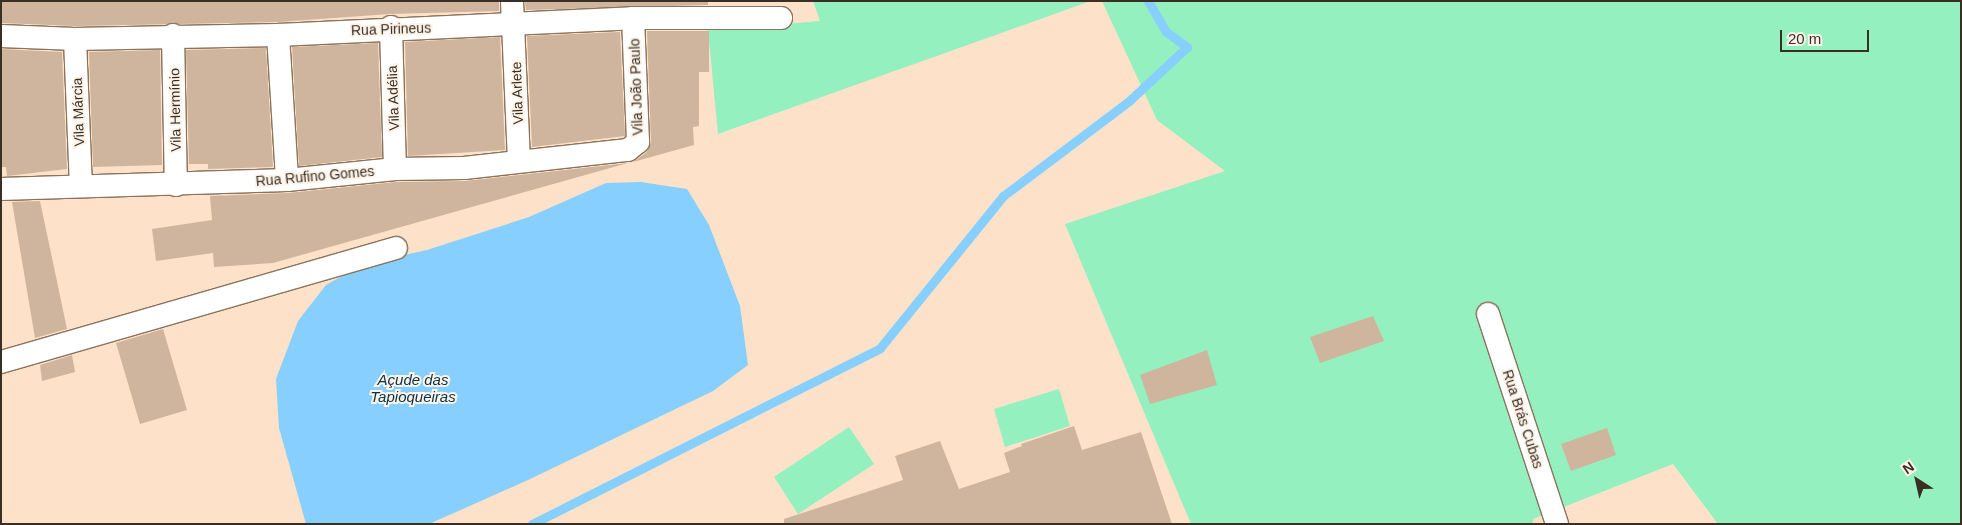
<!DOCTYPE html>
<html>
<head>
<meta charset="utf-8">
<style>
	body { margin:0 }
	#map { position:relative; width:1962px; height:525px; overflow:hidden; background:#fde2c9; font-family:Helvetica,sans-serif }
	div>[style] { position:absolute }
	.green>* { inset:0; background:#94f1bf }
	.water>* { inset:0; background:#86cffe }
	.stream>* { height:9px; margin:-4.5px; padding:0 4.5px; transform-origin:4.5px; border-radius:4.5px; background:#86cffe }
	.building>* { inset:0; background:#cfb59d }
	.roads { filter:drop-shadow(1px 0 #8b735c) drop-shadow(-1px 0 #8b735c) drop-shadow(0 1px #8b735c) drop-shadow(0 -1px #8b735c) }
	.minor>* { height:22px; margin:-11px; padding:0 11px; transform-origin:11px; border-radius:11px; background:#fff }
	span { translate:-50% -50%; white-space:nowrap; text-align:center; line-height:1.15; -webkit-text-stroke:4px #fef3e8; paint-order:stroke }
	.street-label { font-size:14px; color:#392f25 }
	.water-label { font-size:15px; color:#073249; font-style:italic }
	.frame { position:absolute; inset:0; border:2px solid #392f25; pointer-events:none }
	.north { position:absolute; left:1892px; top:455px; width:50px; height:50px; -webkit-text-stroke:4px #fef3e8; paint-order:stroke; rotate:325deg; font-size:14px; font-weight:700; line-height:20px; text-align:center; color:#392f25 }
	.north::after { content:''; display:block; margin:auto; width:18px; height:22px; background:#392f25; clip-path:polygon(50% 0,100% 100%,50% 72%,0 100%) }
	.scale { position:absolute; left:1780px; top:30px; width:89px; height:22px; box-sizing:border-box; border:2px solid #392f25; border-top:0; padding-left:6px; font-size:15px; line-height:18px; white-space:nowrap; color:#392f25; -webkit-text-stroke:4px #fef3e8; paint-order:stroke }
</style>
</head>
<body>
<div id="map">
	<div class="green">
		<div style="clip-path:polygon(813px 1px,1091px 1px,718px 134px,708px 30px,820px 21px)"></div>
		<div style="clip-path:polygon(1102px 1px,1961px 1px,1961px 524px,1718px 524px,1673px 464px,1533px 519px,1533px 524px,1191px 524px,1065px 224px,1225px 171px,1157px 120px)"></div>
		<div style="clip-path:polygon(1059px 389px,1070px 426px,1005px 447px,994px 409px)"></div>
		<div style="clip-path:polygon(849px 427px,874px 464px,798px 514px,774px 477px)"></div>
	</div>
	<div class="water">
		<div style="clip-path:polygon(641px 182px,687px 189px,709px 225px,740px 306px,748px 365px,713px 391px,528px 480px,429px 524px,306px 524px,279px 428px,276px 379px,298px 321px,326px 285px,364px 264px,427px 250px,529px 217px,606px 183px)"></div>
	</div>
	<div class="stream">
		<div style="left:532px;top:524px;width:390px;rotate:-26.8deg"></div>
		<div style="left:880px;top:348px;width:196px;rotate:-51deg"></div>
		<div style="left:1003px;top:196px;width:158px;rotate:-37deg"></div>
		<div style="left:1129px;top:101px;width:79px;rotate:-43deg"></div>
		<div style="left:1187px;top:47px;width:26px;rotate:-144deg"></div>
		<div style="left:1166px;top:32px;width:36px;rotate:-120deg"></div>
	</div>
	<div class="building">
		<div style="clip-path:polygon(1px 1px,499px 1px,499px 11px,390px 14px,278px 22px,75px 26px,1px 23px)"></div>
		<div style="clip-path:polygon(525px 1px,708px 1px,708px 5px,526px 10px)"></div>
		<div style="clip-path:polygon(647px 31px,709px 31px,709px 72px,699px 72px,699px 126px,693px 127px,694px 145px,633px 162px,647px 152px,651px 142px)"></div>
		<div style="clip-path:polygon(620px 32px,625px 136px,532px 147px,527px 36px)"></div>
		<div style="clip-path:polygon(500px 37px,505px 150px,408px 156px,405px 42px)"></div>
		<div style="clip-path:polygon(378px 43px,382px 157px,299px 166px,292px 47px)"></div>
		<div style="clip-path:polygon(266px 48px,273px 167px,208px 169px,208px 164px,189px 164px,186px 50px)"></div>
		<div style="clip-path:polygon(1px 49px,62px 52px,67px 169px,7px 176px,6px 167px,1px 167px)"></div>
		<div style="clip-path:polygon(160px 50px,162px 165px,93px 167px,89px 52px)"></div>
		<div style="clip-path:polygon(628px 163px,273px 263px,214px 267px,213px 253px,156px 261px,152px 229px,212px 220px,210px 196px,288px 193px,396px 182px,465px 181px)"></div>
		<div style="clip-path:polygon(40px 201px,67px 329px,35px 338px,12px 202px)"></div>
		<div style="clip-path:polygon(1373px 316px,1384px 341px,1320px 363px,1310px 337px)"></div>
		<div style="clip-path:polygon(163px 329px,187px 410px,140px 424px,116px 343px)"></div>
		<div style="clip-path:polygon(1207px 350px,1217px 385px,1150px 404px,1140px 375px)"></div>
		<div style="clip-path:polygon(72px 355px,75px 372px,42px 381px,40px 365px)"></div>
		<div style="clip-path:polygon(1074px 426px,1082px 450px,1141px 432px,1172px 524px,784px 524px,784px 519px,903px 480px,895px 456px,940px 441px,959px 489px,1010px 472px,1004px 453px,1022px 446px,1021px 444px)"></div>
		<div style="clip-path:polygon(1607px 428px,1616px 455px,1571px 471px,1561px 444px)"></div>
	</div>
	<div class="roads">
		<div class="minor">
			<div style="left:512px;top:1px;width:160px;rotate:87.5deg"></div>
			<div style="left:391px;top:27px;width:142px;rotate:88.4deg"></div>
			<div style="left:173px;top:35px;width:150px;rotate:88.9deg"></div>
			<div style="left:278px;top:35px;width:145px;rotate:86.4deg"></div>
			<div style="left:1px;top:36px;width:74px;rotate:2.3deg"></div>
			<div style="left:75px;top:39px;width:203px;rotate:-1.1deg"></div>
			<div style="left:278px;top:35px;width:355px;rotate:-2.7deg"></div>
			<div style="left:633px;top:18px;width:148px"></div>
			<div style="left:75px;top:39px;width:147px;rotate:87.7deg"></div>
			<div style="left:1px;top:189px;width:286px;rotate:-1.8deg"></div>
			<div style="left:287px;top:180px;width:109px;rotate:-5.8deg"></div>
			<div style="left:395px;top:169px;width:69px;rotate:-0.8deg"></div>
			<div style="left:464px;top:168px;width:165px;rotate:-6.3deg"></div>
			<div style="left:628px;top:150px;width:13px;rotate:-39deg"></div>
			<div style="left:638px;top:142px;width:124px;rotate:-92.3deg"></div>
			<div style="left:1488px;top:314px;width:221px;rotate:71.8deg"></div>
			<div style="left:1px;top:362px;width:411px;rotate:-16.1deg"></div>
		</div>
	</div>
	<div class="street-label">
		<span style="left:391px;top:29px;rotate:-2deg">Rua Pirineus</span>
		<span style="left:636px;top:87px;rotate:-92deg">Vila João Paulo</span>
		<span style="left:517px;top:93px;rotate:-92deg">Vila Arlete</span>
		<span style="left:393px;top:98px;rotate:-92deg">Vila Adélia</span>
		<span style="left:175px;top:110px;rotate:-91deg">Vila Hermínio</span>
		<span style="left:78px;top:112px;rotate:-92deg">Vila Márcia</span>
		<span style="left:315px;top:176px;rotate:-5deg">Rua Rufino Gomes</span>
		<span style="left:1523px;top:419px;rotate:72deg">Rua Brás Cubas</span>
	</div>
	<div class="water-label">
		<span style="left:413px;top:388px">Açude das<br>Tapioqueiras</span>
	</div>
	<div class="frame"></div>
	<div class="north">N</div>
	<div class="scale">20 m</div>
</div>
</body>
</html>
